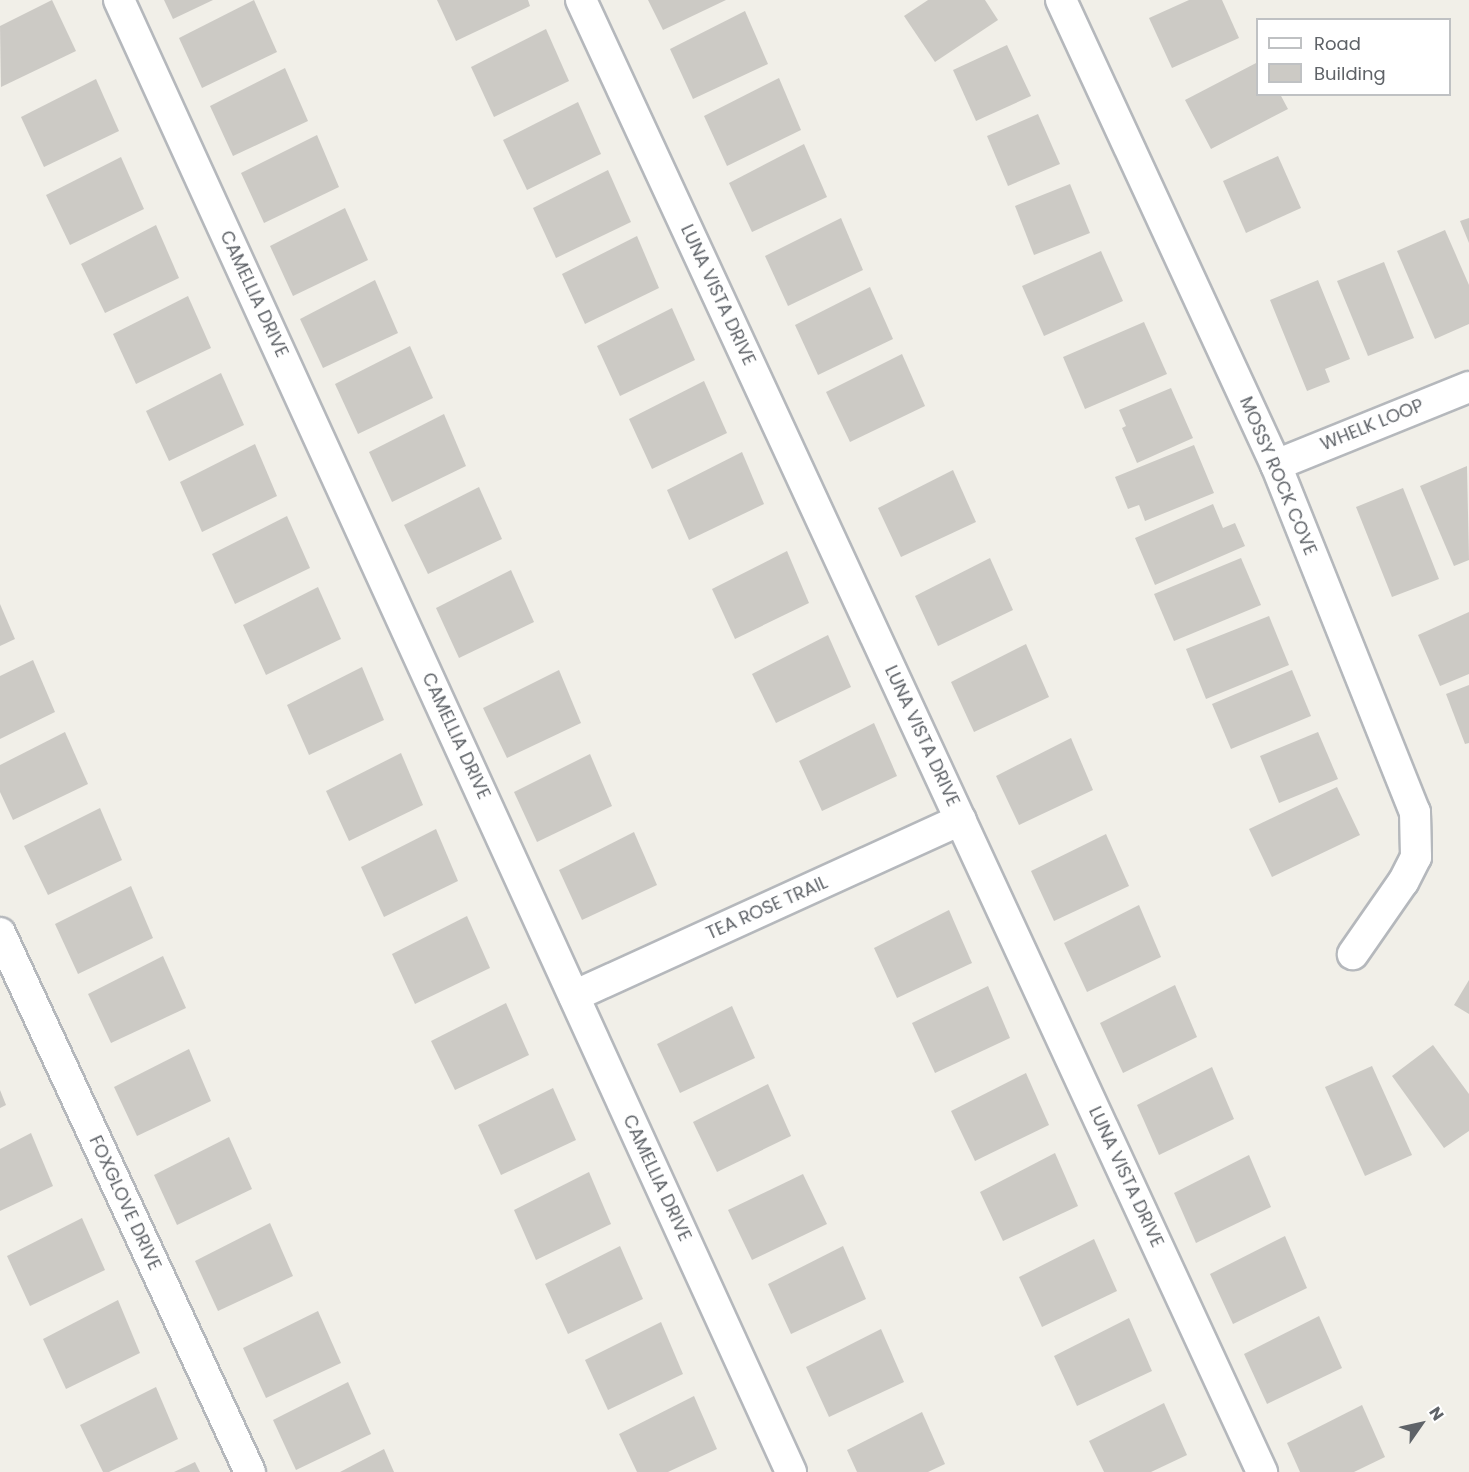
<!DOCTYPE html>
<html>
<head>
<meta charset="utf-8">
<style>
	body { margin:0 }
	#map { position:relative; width:1469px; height:1472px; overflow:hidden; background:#f1efe8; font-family:Poppins,sans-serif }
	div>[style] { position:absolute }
	.building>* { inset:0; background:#cccac5 }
	.roads { filter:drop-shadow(2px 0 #b5b8bc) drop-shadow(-2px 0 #b5b8bc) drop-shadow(0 2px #b5b8bc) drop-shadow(0 -2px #b5b8bc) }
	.minor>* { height:30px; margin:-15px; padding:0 15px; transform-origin:15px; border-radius:15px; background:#fff }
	span { translate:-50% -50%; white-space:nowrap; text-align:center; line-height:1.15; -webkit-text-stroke:4.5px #fff; paint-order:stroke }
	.street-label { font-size:18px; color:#5f6368 }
	.legend { position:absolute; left:1256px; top:18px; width:195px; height:78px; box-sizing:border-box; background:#fff; border:2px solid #bfc1c3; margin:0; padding:8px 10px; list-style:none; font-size:18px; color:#5f6368 }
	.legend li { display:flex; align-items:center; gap:12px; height:30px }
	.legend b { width:30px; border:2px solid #bfc1c3 }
	.north { position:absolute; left:1391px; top:1394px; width:60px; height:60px; -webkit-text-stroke:4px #fff; paint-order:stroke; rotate:56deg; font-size:16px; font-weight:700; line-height:24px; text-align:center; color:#5f6368 }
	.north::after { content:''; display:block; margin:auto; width:21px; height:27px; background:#5f6368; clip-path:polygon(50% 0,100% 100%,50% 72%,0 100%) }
</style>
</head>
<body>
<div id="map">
	<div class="building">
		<div style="clip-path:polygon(52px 0,76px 51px,1px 87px,0 26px)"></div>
		<div style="clip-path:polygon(164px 0,213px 0,173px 19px)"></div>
		<div style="clip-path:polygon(254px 0,277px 52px,202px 88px,179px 38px)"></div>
		<div style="clip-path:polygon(437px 0,528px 0,530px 6px,456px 41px)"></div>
		<div style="clip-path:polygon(648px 0,726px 0,663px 30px)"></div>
		<div style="clip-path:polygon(928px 0,985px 0,998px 20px,935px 62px,904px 16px)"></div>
		<div style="clip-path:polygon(1189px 0,1222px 0,1239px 38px,1172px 68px,1149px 18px)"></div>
		<div style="clip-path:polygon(745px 11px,768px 64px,693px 99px,670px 49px)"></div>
		<div style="clip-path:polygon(546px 29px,569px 81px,494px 117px,471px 67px)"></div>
		<div style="clip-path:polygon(1007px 45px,1031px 96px,976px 121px,953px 70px)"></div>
		<div style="clip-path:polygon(1258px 62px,1258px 94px,1280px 94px,1288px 109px,1211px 149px,1185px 100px)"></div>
		<div style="clip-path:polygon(285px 68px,308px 121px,233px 156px,210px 106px)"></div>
		<div style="clip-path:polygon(779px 78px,801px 130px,727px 166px,704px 116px)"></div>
		<div style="clip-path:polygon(96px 79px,119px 131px,44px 167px,21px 117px)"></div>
		<div style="clip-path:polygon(578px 102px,601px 154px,527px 190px,503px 140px)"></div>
		<div style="clip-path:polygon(1038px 114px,1060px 164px,1008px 186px,987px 136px)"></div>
		<div style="clip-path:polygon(317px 135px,339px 187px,264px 223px,241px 173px)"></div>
		<div style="clip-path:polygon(804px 144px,827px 197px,752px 232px,729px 183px)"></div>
		<div style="clip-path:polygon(1278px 156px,1301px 208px,1246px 233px,1223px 181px)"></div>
		<div style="clip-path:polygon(121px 157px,144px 209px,70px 245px,46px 195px)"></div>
		<div style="clip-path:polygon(608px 170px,631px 222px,556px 258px,533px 208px)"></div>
		<div style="clip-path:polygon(1070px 184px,1090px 233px,1034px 255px,1015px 206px)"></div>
		<div style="clip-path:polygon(345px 208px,368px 260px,293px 296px,270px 246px)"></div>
		<div style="clip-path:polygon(841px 218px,863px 270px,788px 306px,765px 256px)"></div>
		<div style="clip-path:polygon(1469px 218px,1469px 243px,1460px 221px)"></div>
		<div style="clip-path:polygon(156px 225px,179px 278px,105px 313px,81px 264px)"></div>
		<div style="clip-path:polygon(1445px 230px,1469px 285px,1469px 324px,1435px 339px,1397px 251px)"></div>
		<div style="clip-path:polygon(637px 236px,659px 288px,585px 324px,562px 274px)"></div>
		<div style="clip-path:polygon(1101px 251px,1123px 301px,1044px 336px,1022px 286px)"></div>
		<div style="clip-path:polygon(1384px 262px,1414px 338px,1368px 356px,1337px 281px)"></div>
		<div style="clip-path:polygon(375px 280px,398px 333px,323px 368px,300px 319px)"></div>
		<div style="clip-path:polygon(1318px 280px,1350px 359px,1325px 369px,1330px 382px,1307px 391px,1270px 300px)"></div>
		<div style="clip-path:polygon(870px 287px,893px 339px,818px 375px,795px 325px)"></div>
		<div style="clip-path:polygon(188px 296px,211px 348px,136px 384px,113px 334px)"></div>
		<div style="clip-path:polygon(672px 308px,695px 360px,620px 396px,597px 346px)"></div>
		<div style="clip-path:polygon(1144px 322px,1167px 374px,1085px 409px,1063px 357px)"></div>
		<div style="clip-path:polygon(410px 346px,433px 398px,358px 434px,335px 384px)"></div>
		<div style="clip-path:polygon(902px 354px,925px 406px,850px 442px,826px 392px)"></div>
		<div style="clip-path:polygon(221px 373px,244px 425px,169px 461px,146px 411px)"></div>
		<div style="clip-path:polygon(704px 381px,727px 433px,652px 469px,629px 419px)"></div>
		<div style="clip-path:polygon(1171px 388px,1193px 438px,1137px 463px,1122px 428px,1126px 426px,1119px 410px)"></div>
		<div style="clip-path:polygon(444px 414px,466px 466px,392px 502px,369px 452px)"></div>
		<div style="clip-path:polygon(255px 444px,277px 496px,202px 532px,180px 482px)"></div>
		<div style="clip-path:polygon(1194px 445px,1214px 493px,1145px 521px,1139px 505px,1128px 509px,1115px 477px)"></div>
		<div style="clip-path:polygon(742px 452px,764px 504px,689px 540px,667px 490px)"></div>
		<div style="clip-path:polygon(1467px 466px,1469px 560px,1454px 566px,1420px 486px)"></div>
		<div style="clip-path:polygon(953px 470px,976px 522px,901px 557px,878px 508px)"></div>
		<div style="clip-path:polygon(479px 487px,502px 539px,428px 574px,404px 525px)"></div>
		<div style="clip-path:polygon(1403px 488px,1439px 579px,1392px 597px,1356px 507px)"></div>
		<div style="clip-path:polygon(1213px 504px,1223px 528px,1235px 523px,1245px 546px,1155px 585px,1135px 538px)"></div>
		<div style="clip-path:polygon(287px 516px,310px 568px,235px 604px,212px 554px)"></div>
		<div style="clip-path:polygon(787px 551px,809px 603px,735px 639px,712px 589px)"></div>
		<div style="clip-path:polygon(990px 558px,1013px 610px,938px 646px,915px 596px)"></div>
		<div style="clip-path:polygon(1241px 558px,1261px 605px,1174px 641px,1154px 594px)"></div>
		<div style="clip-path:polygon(511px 570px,534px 622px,459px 658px,436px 608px)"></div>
		<div style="clip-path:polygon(318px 587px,341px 639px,266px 675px,243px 625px)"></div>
		<div style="clip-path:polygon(0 604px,15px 639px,0 646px)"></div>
		<div style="clip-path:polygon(1469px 612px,1469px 674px,1440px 686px,1418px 635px)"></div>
		<div style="clip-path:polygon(1269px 616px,1289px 665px,1206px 699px,1186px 649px)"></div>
		<div style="clip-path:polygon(828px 635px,851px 687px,776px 723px,752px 674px)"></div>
		<div style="clip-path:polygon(1026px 644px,1049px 697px,974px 732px,951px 682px)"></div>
		<div style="clip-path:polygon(33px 660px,55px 712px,0 739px,0 676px)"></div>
		<div style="clip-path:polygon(362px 667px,384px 720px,309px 755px,287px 705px)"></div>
		<div style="clip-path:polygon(559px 670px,581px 723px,507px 758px,483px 708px)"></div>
		<div style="clip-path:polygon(1292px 670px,1311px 716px,1231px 749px,1212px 704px)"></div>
		<div style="clip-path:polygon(1469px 685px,1469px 743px,1465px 744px,1446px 694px)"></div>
		<div style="clip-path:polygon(874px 723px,897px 776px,822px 811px,799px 761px)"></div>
		<div style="clip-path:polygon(65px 732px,88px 784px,13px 820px,0 792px,0 765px)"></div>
		<div style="clip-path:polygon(1318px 732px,1338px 779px,1279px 803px,1260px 756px)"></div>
		<div style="clip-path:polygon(1071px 738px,1093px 790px,1019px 825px,996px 776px)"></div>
		<div style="clip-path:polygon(401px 753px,423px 805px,349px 841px,326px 791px)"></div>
		<div style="clip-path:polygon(590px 754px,612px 806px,537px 842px,514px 792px)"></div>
		<div style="clip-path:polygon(1337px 787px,1360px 835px,1272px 877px,1249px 829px)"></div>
		<div style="clip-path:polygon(100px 808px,122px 860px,48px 895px,24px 846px)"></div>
		<div style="clip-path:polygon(436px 829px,458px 881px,384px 917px,361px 867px)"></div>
		<div style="clip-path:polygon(634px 832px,657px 885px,582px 920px,559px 870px)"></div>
		<div style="clip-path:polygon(1106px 834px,1129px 886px,1054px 921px,1031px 871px)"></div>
		<div style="clip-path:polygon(131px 886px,153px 938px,78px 974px,55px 924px)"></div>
		<div style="clip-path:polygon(1139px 905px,1161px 957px,1087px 992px,1064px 943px)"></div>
		<div style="clip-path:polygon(949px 910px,972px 963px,897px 998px,874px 948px)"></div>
		<div style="clip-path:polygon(467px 916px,490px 968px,415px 1004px,392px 954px)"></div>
		<div style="clip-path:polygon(163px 956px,186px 1008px,111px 1043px,88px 994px)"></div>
		<div style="clip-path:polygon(1469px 980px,1469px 1014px,1454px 1005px)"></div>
		<div style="clip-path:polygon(1175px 985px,1197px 1037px,1123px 1073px,1100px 1023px)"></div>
		<div style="clip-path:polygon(988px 986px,1010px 1038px,935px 1073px,912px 1023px)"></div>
		<div style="clip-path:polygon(506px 1003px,529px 1055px,455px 1090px,431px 1041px)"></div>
		<div style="clip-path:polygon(732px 1006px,755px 1058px,680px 1093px,657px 1044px)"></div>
		<div style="clip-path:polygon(1433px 1045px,1469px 1094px,1469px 1131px,1444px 1148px,1392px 1076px)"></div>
		<div style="clip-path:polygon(189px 1049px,211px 1101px,137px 1136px,114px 1087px)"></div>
		<div style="clip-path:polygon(1372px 1066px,1412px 1155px,1365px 1176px,1325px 1087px)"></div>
		<div style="clip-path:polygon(1212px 1067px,1234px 1119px,1159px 1155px,1137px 1105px)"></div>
		<div style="clip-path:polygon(1026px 1073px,1049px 1125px,975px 1161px,951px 1111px)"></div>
		<div style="clip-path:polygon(768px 1084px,791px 1136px,717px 1172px,693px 1122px)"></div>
		<div style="clip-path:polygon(553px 1088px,576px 1140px,501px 1175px,478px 1125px)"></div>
		<div style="clip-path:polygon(0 1090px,6px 1105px,0 1108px)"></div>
		<div style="clip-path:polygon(31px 1133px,53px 1186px,0 1211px,0 1149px)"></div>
		<div style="clip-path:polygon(229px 1137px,252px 1189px,177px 1225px,154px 1175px)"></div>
		<div style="clip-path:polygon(1055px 1153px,1078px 1206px,1003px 1241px,980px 1192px)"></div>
		<div style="clip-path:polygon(1249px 1155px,1271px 1207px,1196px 1243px,1174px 1193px)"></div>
		<div style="clip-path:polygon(589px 1172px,611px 1224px,536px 1260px,514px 1210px)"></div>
		<div style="clip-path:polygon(803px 1174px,827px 1224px,752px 1260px,728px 1210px)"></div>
		<div style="clip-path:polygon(82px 1218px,105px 1270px,30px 1306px,7px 1256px)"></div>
		<div style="clip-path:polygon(270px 1223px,293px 1276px,218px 1311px,195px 1261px)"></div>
		<div style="clip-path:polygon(1285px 1236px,1307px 1288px,1233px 1324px,1210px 1274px)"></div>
		<div style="clip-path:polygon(1094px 1239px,1117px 1291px,1042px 1327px,1019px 1277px)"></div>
		<div style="clip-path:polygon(620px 1246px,643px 1299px,568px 1334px,545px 1284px)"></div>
		<div style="clip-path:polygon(843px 1246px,866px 1299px,791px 1334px,768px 1284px)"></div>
		<div style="clip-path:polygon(118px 1300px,140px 1353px,66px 1389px,43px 1339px)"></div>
		<div style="clip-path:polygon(318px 1311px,341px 1363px,266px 1398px,243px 1348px)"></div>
		<div style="clip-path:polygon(1319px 1316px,1342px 1368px,1267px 1404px,1244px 1354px)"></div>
		<div style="clip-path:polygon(1129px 1318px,1152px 1371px,1077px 1406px,1054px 1356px)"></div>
		<div style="clip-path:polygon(661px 1322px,683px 1374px,608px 1410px,585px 1360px)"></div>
		<div style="clip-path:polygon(881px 1329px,904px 1382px,829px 1417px,806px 1367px)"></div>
		<div style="clip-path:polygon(348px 1382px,371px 1434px,296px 1470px,273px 1420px)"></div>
		<div style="clip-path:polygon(156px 1387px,178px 1439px,109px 1472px,103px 1472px,80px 1425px)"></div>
		<div style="clip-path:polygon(694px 1396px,717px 1449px,668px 1472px,637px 1472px,619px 1434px)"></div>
		<div style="clip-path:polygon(1164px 1403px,1187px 1455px,1151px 1472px,1104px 1472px,1089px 1441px)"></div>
		<div style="clip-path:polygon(1362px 1405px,1385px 1457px,1354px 1472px,1300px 1472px,1287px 1443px)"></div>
		<div style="clip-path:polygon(922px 1412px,945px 1464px,928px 1472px,857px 1472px,847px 1450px)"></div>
		<div style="clip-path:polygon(384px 1449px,394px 1472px,340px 1472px)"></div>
		<div style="clip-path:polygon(195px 1462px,200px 1472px,174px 1472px)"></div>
	</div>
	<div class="roads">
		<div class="minor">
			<div style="left:119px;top:0;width:1618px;rotate:65.46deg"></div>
			<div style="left:581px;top:0;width:1622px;rotate:65.17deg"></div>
			<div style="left:1061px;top:0;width:512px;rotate:65.19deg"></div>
			<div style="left:1276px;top:465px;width:374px;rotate:68.2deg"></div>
			<div style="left:1415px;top:812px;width:45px;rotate:88.7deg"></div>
			<div style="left:1416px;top:857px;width:28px;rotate:117deg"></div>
			<div style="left:1403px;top:882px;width:88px;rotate:124.8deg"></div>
			<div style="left:1276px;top:465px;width:208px;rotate:-22deg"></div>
			<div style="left:0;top:933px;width:594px;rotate:65.12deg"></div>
			<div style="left:574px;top:996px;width:425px;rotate:-24.5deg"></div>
		</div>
	</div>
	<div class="street-label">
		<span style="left:254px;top:294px;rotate:65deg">CAMELLIA DRIVE</span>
		<span style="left:718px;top:295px;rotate:65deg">LUNA VISTA DRIVE</span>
		<span style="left:1372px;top:425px;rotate:-22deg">WHELK LOOP</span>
		<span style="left:1278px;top:476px;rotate:67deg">MOSSY ROCK COVE</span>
		<span style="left:456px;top:736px;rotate:65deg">CAMELLIA DRIVE</span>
		<span style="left:922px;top:736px;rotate:65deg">LUNA VISTA DRIVE</span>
		<span style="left:767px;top:908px;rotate:-24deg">TEA ROSE TRAIL</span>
		<span style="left:1126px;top:1177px;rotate:65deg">LUNA VISTA DRIVE</span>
		<span style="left:657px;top:1178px;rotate:65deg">CAMELLIA DRIVE</span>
		<span style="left:125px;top:1203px;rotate:65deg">FOXGLOVE DRIVE</span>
	</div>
	<ul class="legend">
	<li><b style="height:8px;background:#fff"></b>Road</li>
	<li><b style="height:16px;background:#cccac5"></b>Building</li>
	</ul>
	<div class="north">N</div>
</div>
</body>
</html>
